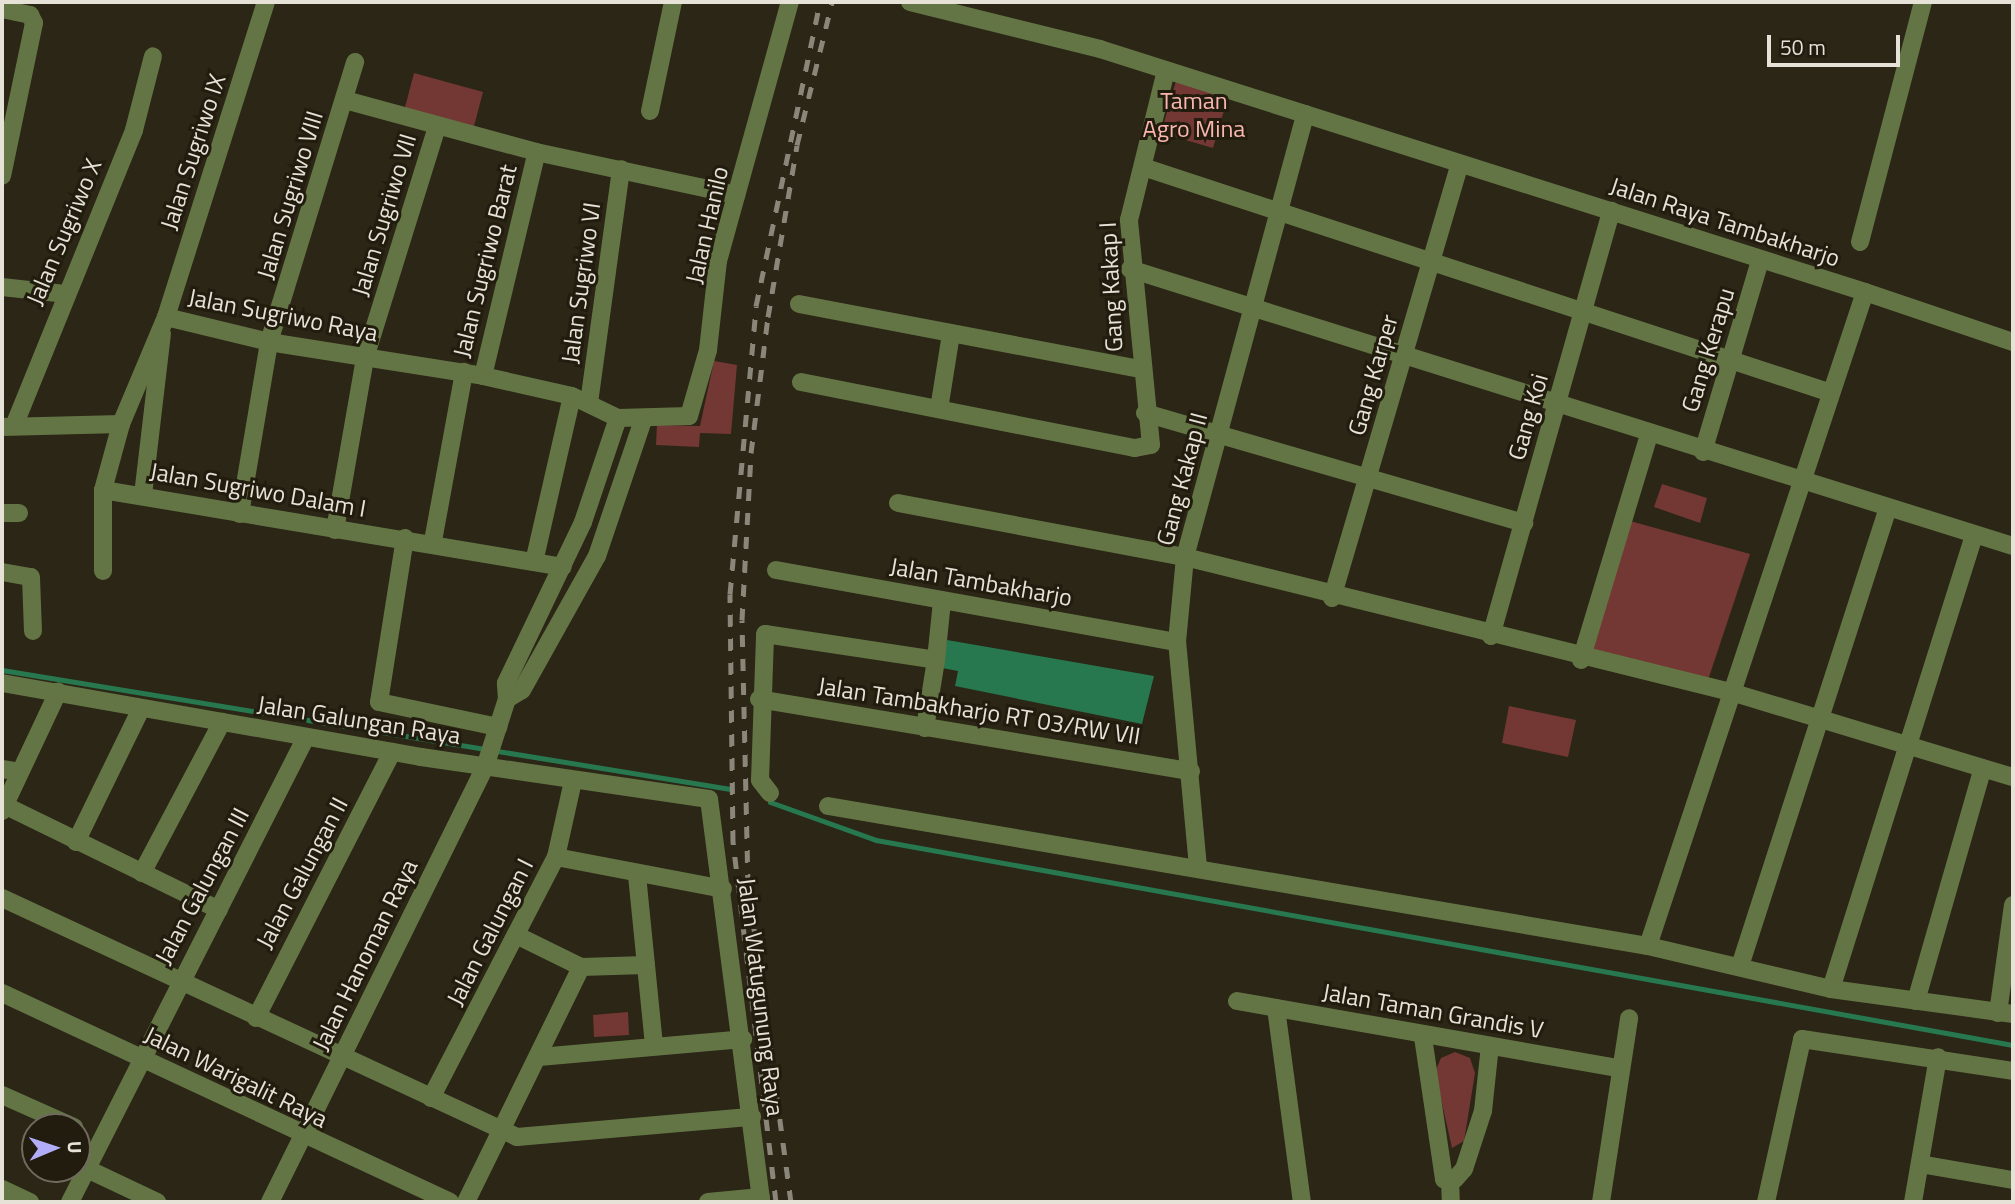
<!DOCTYPE html>
<html>
<head>
<meta charset="utf-8">
<style>
	body { margin:0 }
	#map { position:relative; width:2015px; height:1204px; overflow:hidden; background:#2b2616; font-family:"Titillium Web",sans-serif }
	div>[style] { position:absolute }
	.green>* { inset:0; background:#733833 }
	.water>* { inset:0; background:#27774f }
	.stream>* { height:5px; margin:-2.5px; padding:0 2.5px; transform-origin:2.5px; border-radius:2.5px; background:#27774f }
	.minor>* { height:18px; margin:-9px; padding:0 9px; transform-origin:9px; border-radius:9px; background:#647545 }
	.rail>* { height:5px; margin-top:-2.5px; transform-origin:0; background:repeating-linear-gradient(90deg,#8a8679 0 12px,transparent 0 24px) }
	span { translate:-50% -50%; white-space:nowrap; text-align:center; line-height:1.15; -webkit-text-stroke:6px #211c0d; paint-order:stroke }
	.park-label { font-size:24px; color:#f9b6af }
	.street-label { font-size:24px; color:#e6e2d8 }
	.frame { position:absolute; inset:0; border:4px solid #e6e2d8; pointer-events:none }
	.north { position:absolute; left:21px; top:1113px; width:70px; height:70px; box-sizing:border-box; background:#211c0d; border:2px solid #706b5e; border-radius:50%; rotate:88deg; font-size:19px; font-weight:700; line-height:28px; text-align:center; color:#e6e2d8 }
	.north::after { content:''; display:block; margin:auto; width:24px; height:32px; background:#b2adf9; clip-path:polygon(50% 0,100% 100%,50% 72%,0 100%) }
	.scale { position:absolute; left:1767px; top:35px; width:133px; height:32px; box-sizing:border-box; border:4px solid #e6e2d8; border-top:0; padding-left:9px; font-size:21px; line-height:24px; white-space:nowrap; color:#e6e2d8; -webkit-text-stroke:5px #211c0d; paint-order:stroke }
</style>
</head>
<body>
<div id="map">
	<div class="green">
		<div style="clip-path:polygon(414px 73px,483px 92px,473px 130px,404px 111px)"></div>
		<div style="clip-path:polygon(1176px 81px,1228px 97px,1213px 148px,1161px 133px)"></div>
		<div style="clip-path:polygon(714px 361px,737px 365px,731px 434px,700px 433px,699px 447px,656px 445px,657px 425px,700px 426px)"></div>
		<div style="clip-path:polygon(1662px 484px,1707px 498px,1700px 523px,1654px 507px)"></div>
		<div style="clip-path:polygon(1630px 521px,1750px 554px,1707px 683px,1587px 656px)"></div>
		<div style="clip-path:polygon(1509px 706px,1576px 720px,1568px 757px,1502px 743px)"></div>
		<div style="clip-path:polygon(628px 1012px,629px 1035px,594px 1037px,593px 1015px)"></div>
		<div style="clip-path:polygon(1455px 1052px,1470px 1058px,1475px 1073px,1464px 1141px,1452px 1148px,1435px 1072px,1441px 1058px)"></div>
	</div>
	<div class="water">
		<div style="clip-path:polygon(947px 640px,1154px 676px,1142px 724px,955px 686px,958px 671px,942px 668px)"></div>
	</div>
	<div class="stream">
		<div style="left:2px;top:670px;width:738px;rotate:9.28deg"></div>
		<div style="left:770px;top:802px;width:113px;rotate:19.7deg"></div>
		<div style="left:876px;top:840px;width:1155px;rotate:10.22deg"></div>
	</div>
	<div class="minor">
		<div style="left:910px;top:2px;width:196px;rotate:13.9deg"></div>
		<div style="left:1100px;top:49px;width:803px;rotate:17.62deg"></div>
		<div style="left:1865px;top:292px;width:689px;rotate:108.36deg"></div>
		<div style="left:2px;top:9px;width:29px;rotate:12deg"></div>
		<div style="left:30px;top:15px;width:9px;rotate:63deg"></div>
		<div style="left:34px;top:23px;width:156px;rotate:101.8deg"></div>
		<div style="left:345px;top:100px;width:198px;rotate:15.2deg"></div>
		<div style="left:536px;top:152px;width:205px;rotate:12.1deg"></div>
		<div style="left:650px;top:111px;width:111px;rotate:-78.1deg"></div>
		<div style="left:1143px;top:167px;width:724px;rotate:18.18deg"></div>
		<div style="left:1860px;top:242px;width:248px;rotate:-75.3deg"></div>
		<div style="left:1130px;top:269px;width:925px;rotate:17.42deg"></div>
		<div style="left:2px;top:287px;width:63px;rotate:6.3deg"></div>
		<div style="left:1865px;top:292px;width:156px;rotate:18.7deg"></div>
		<div style="left:799px;top:304px;width:347px;rotate:10.8deg"></div>
		<div style="left:166px;top:317px;width:106px;rotate:13.6deg"></div>
		<div style="left:269px;top:342px;width:217px;rotate:9deg"></div>
		<div style="left:483px;top:376px;width:91px;rotate:12.7deg"></div>
		<div style="left:572px;top:396px;width:51px;rotate:25.6deg"></div>
		<div style="left:618px;top:418px;width:71px;rotate:-1.6deg"></div>
		<div style="left:689px;top:416px;width:69px;rotate:-73.9deg"></div>
		<div style="left:708px;top:350px;width:90px;rotate:-83.6deg"></div>
		<div style="left:718px;top:261px;width:269px;rotate:-74.5deg"></div>
		<div style="left:483px;top:376px;width:223px;rotate:-76.5deg"></div>
		<div style="left:801px;top:382px;width:340px;rotate:11.2deg"></div>
		<div style="left:1135px;top:448px;width:16px;rotate:-11deg"></div>
		<div style="left:1151px;top:445px;width:226px;rotate:-95.6deg"></div>
		<div style="left:1129px;top:220px;width:154px;rotate:-76.1deg"></div>
		<div style="left:589px;top:403px;width:236px;rotate:-82.2deg"></div>
		<div style="left:939px;top:409px;width:76px;rotate:-80.9deg"></div>
		<div style="left:1145px;top:413px;width:395px;rotate:16.2deg"></div>
		<div style="left:14px;top:426px;width:319px;rotate:-67.9deg"></div>
		<div style="left:134px;top:130px;width:76px;rotate:-75.6deg"></div>
		<div style="left:2px;top:427px;width:119px;rotate:-1.4deg"></div>
		<div style="left:121px;top:424px;width:116px;rotate:-67.2deg"></div>
		<div style="left:166px;top:317px;width:330px;rotate:-72.4deg"></div>
		<div style="left:1703px;top:452px;width:199px;rotate:-73.4deg"></div>
		<div style="left:103px;top:490px;width:466px;rotate:9.5deg"></div>
		<div style="left:143px;top:495px;width:162px;rotate:-83.3deg"></div>
		<div style="left:898px;top:503px;width:292px;rotate:10.7deg"></div>
		<div style="left:1185px;top:557px;width:562px;rotate:13.89deg"></div>
		<div style="left:1731px;top:692px;width:295px;rotate:16.8deg"></div>
		<div style="left:2px;top:513px;width:17px"></div>
		<div style="left:240px;top:514px;width:174px;rotate:-80.4deg"></div>
		<div style="left:269px;top:342px;width:293px;rotate:-72.9deg"></div>
		<div style="left:335px;top:530px;width:175px;rotate:-80.1deg"></div>
		<div style="left:365px;top:358px;width:242px;rotate:-72.7deg"></div>
		<div style="left:405px;top:538px;width:166px;rotate:99deg"></div>
		<div style="left:379px;top:702px;width:122px;rotate:11.9deg"></div>
		<div style="left:433px;top:541px;width:172px;rotate:-79.6deg"></div>
		<div style="left:534px;top:562px;width:170px;rotate:-77.1deg"></div>
		<div style="left:776px;top:570px;width:407px;rotate:10.2deg"></div>
		<div style="left:103px;top:571px;width:81px;rotate:-90deg"></div>
		<div style="left:103px;top:490px;width:68px;rotate:-74.7deg"></div>
		<div style="left:2px;top:572px;width:29px;rotate:10deg"></div>
		<div style="left:31px;top:577px;width:54px;rotate:87.9deg"></div>
		<div style="left:1332px;top:598px;width:452px;rotate:-73.6deg"></div>
		<div style="left:1491px;top:636px;width:442px;rotate:-74.2deg"></div>
		<div style="left:1581px;top:660px;width:235px;rotate:-73.2deg"></div>
		<div style="left:2px;top:683px;width:425px;rotate:10deg"></div>
		<div style="left:421px;top:757px;width:291px;rotate:8.3deg"></div>
		<div style="left:709px;top:799px;width:406px;rotate:82.6deg"></div>
		<div style="left:507px;top:699px;width:17px;rotate:-31deg"></div>
		<div style="left:522px;top:690px;width:154px;rotate:-60.8deg"></div>
		<div style="left:597px;top:556px;width:144px;rotate:-71.3deg"></div>
		<div style="left:759px;top:699px;width:438px;rotate:9.5deg"></div>
		<div style="left:925px;top:728px;width:69px;rotate:-80.8deg"></div>
		<div style="left:2px;top:769px;width:18px;rotate:9deg"></div>
		<div style="left:770px;top:793px;width:16px;rotate:-128deg"></div>
		<div style="left:760px;top:780px;width:146px;rotate:-88deg"></div>
		<div style="left:765px;top:634px;width:173px;rotate:8.6deg"></div>
		<div style="left:936px;top:660px;width:59px;rotate:-84.2deg"></div>
		<div style="left:4px;top:805px;width:239px;rotate:26deg"></div>
		<div style="left:828px;top:806px;width:832px;rotate:9.69deg"></div>
		<div style="left:1648px;top:946px;width:188px;rotate:13.2deg"></div>
		<div style="left:1831px;top:989px;width:184px;rotate:7.8deg"></div>
		<div style="left:2px;top:811px;width:132px;rotate:-64.8deg"></div>
		<div style="left:76px;top:842px;width:148px;rotate:-64deg"></div>
		<div style="left:556px;top:857px;width:170px;rotate:10.8deg"></div>
		<div style="left:1198px;top:867px;width:226px;rotate:-95.3deg"></div>
		<div style="left:1177px;top:642px;width:85px;rotate:-84.6deg"></div>
		<div style="left:1185px;top:557px;width:459px;rotate:-74.8deg"></div>
		<div style="left:142px;top:873px;width:171px;rotate:-62.1deg"></div>
		<div style="left:637px;top:875px;width:172px;rotate:84.3deg"></div>
		<div style="left:2px;top:898px;width:568px;rotate:24.89deg"></div>
		<div style="left:517px;top:1137px;width:236px;rotate:-4.9deg"></div>
		<div style="left:516px;top:935px;width:72px;rotate:26.2deg"></div>
		<div style="left:581px;top:967px;width:65px;rotate:-1.8deg"></div>
		<div style="left:1740px;top:966px;width:480px;rotate:-72.1deg"></div>
		<div style="left:1831px;top:989px;width:476px;rotate:-72.5deg"></div>
		<div style="left:2px;top:993px;width:494px;rotate:25deg"></div>
		<div style="left:1237px;top:1001px;width:390px;rotate:10deg"></div>
		<div style="left:1916px;top:1001px;width:242px;rotate:-74deg"></div>
		<div style="left:1276px;top:1008px;width:196px;rotate:82.4deg"></div>
		<div style="left:1998px;top:1013px;width:109px;rotate:-82.1deg"></div>
		<div style="left:256px;top:1018px;width:299px;rotate:-62.9deg"></div>
		<div style="left:1423px;top:1037px;width:144px;rotate:81.6deg"></div>
		<div style="left:1444px;top:1179px;width:11px"></div>
		<div style="left:1455px;top:1179px;width:13px;rotate:-48deg"></div>
		<div style="left:1464px;top:1169px;width:61px;rotate:-71.9deg"></div>
		<div style="left:1483px;top:1111px;width:65px;rotate:-83.9deg"></div>
		<div style="left:539px;top:1057px;width:205px;rotate:-5deg"></div>
		<div style="left:2px;top:1095px;width:79px;rotate:24deg"></div>
		<div style="left:431px;top:1098px;width:271px;rotate:-62.6deg"></div>
		<div style="left:556px;top:857px;width:78px;rotate:-77.4deg"></div>
		<div style="left:1920px;top:1164px;width:94px;rotate:9.8deg"></div>
		<div style="left:85px;top:1168px;width:80px;rotate:25.3deg"></div>
		<div style="left:1450px;top:1179px;width:23px;rotate:88deg"></div>
		<div style="left:2px;top:1189px;width:31px;rotate:25deg"></div>
		<div style="left:70px;top:1202px;width:521px;rotate:-63.09deg"></div>
		<div style="left:270px;top:1202px;width:488px;rotate:-63.7deg"></div>
		<div style="left:486px;top:764px;width:68px;rotate:-72.1deg"></div>
		<div style="left:507px;top:699px;width:16px;rotate:-94deg"></div>
		<div style="left:506px;top:683px;width:178px;rotate:-64.4deg"></div>
		<div style="left:583px;top:522px;width:110px;rotate:-71.4deg"></div>
		<div style="left:466px;top:1202px;width:262px;rotate:-63.9deg"></div>
		<div style="left:708px;top:1202px;width:53px;rotate:-5.4deg"></div>
		<div style="left:1601px;top:1202px;width:186px;rotate:-81.3deg"></div>
		<div style="left:1766px;top:1202px;width:167px;rotate:-77.5deg"></div>
		<div style="left:1802px;top:1039px;width:213px;rotate:8.6deg"></div>
		<div style="left:1913px;top:1202px;width:147px;rotate:-80.2deg"></div>
	</div>
	<div class="rail">
		<div style="left:776px;top:1202px;width:363px;rotate:-96.8deg"></div>
		<div style="left:733px;top:842px;width:248px;rotate:-90.7deg"></div>
		<div style="left:730px;top:594px;width:289px;rotate:-84.8deg"></div>
		<div style="left:756px;top:306px;width:311px;rotate:-78.1deg"></div>
		<div style="left:791px;top:1202px;width:319px;rotate:-97.7deg"></div>
		<div style="left:748px;top:886px;width:266px;rotate:-91.3deg"></div>
		<div style="left:742px;top:620px;width:167px;rotate:-86.9deg"></div>
		<div style="left:751px;top:453px;width:137px;rotate:-82.9deg"></div>
		<div style="left:768px;top:317px;width:174px;rotate:-80.4deg"></div>
		<div style="left:797px;top:145px;width:147px;rotate:-76.2deg"></div>
	</div>
	<div class="park-label">
		<span style="left:1194px;top:115px">Taman<br>Agro Mina</span>
	</div>
	<div class="street-label">
		<span style="left:193px;top:152px;rotate:-72deg">Jalan Sugriwo IX</span>
		<span style="left:290px;top:195px;rotate:-73deg">Jalan Sugriwo VIII</span>
		<span style="left:384px;top:215px;rotate:-73deg">Jalan Sugriwo VII</span>
		<span style="left:1725px;top:222px;rotate:18deg">Jalan Raya Tambakharjo</span>
		<span style="left:707px;top:225px;rotate:-77deg">Jalan Hanilo</span>
		<span style="left:64px;top:232px;rotate:-67deg">Jalan Sugriwo X</span>
		<span style="left:485px;top:261px;rotate:-76deg">Jalan Sugriwo Barat</span>
		<span style="left:581px;top:283px;rotate:-82deg">Jalan Sugriwo VI</span>
		<span style="left:1111px;top:287px;rotate:-93deg">Gang Kakap I</span>
		<span style="left:283px;top:315px;rotate:11deg">Jalan Sugriwo Raya</span>
		<span style="left:1708px;top:350px;rotate:-73deg">Gang Kerapu</span>
		<span style="left:1373px;top:375px;rotate:-74deg">Gang Karper</span>
		<span style="left:1528px;top:417px;rotate:-74deg">Gang Koi</span>
		<span style="left:1182px;top:479px;rotate:-75deg">Gang Kakap II</span>
		<span style="left:258px;top:490px;rotate:10deg">Jalan Sugriwo Dalam I</span>
		<span style="left:981px;top:582px;rotate:10deg">Jalan Tambakharjo</span>
		<span style="left:979px;top:711px;rotate:9deg">Jalan Tambakharjo RT 03/RW VII</span>
		<span style="left:359px;top:720px;rotate:9deg">Jalan Galungan Raya</span>
		<span style="left:302px;top:873px;rotate:-62deg">Jalan Galungan II</span>
		<span style="left:202px;top:886px;rotate:-62deg">Jalan Galungan III</span>
		<span style="left:490px;top:932px;rotate:-63deg">Jalan Galungan I</span>
		<span style="left:365px;top:955px;rotate:-64deg">Jalan Hanoman Raya</span>
		<span style="left:761px;top:997px;rotate:83deg">Jalan Watugunung Raya</span>
		<span style="left:1433px;top:1011px;rotate:10deg">Jalan Taman Grandis V</span>
		<span style="left:236px;top:1077px;rotate:26deg">Jalan Warigalit Raya</span>
	</div>
	<div class="frame"></div>
	<div class="north">U</div>
	<div class="scale">50 m</div>
</div>
</body>
</html>
